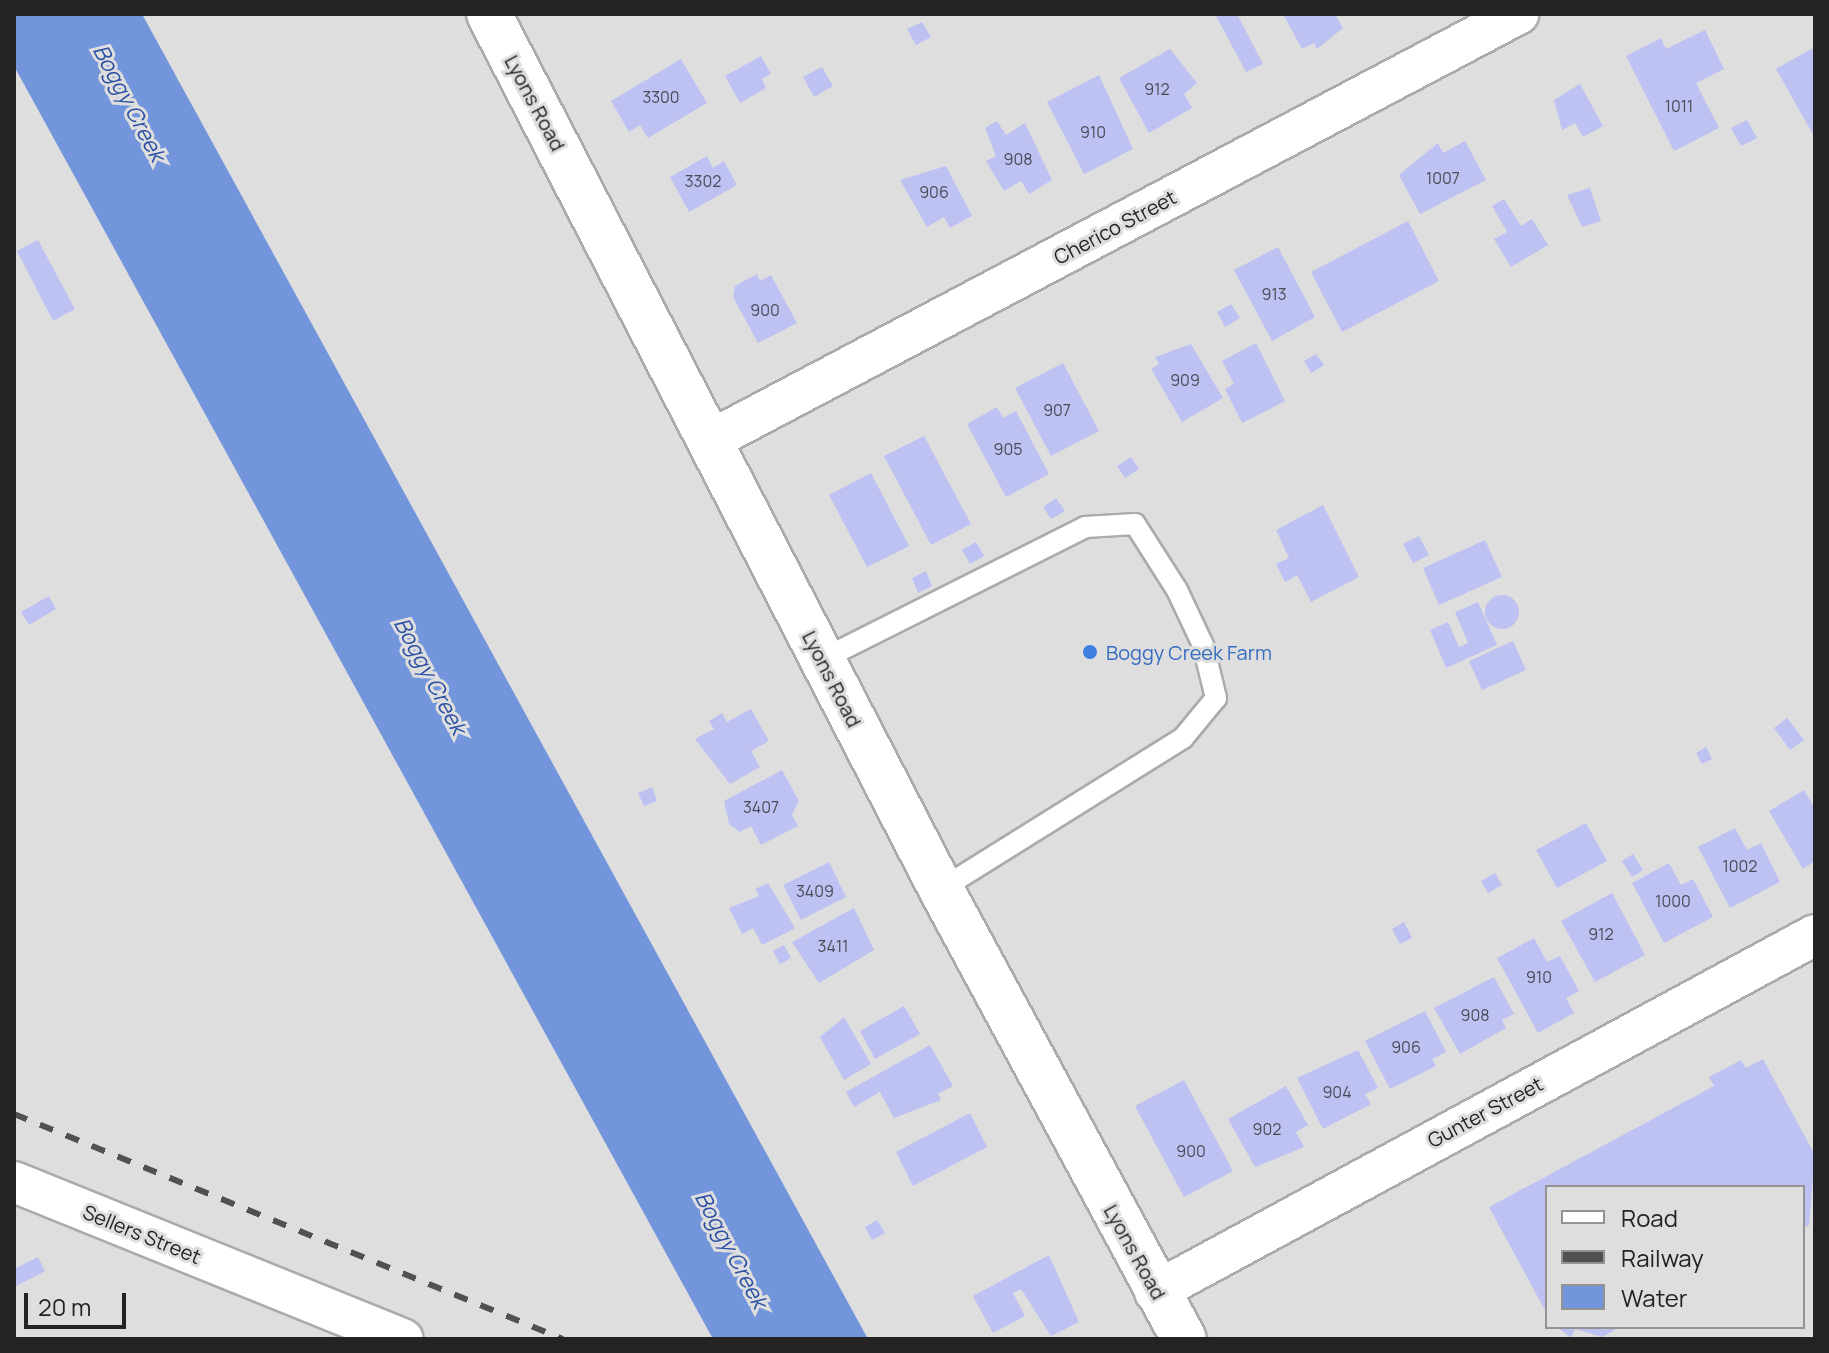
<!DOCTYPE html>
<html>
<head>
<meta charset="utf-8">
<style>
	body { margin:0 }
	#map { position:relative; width:1829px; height:1353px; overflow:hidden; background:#dededf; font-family:Manrope,sans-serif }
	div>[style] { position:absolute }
	.water>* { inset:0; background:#7395db }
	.building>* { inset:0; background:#bec2f2 }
	.round { border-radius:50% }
	.roads { filter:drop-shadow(2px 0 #ababac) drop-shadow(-2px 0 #ababac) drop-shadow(0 2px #ababac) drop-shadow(0 -2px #ababac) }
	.lane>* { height:20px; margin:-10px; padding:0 10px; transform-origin:10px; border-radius:10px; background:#fff }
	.street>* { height:40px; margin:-20px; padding:0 20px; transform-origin:20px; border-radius:20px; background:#fff }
	.secondary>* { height:44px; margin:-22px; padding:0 22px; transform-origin:22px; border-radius:22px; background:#fff }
	.rail>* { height:6px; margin-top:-3px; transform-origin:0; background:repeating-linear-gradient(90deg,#515152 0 14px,transparent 0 28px) }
	.dots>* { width:22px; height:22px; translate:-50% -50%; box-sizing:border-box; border:4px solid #dededf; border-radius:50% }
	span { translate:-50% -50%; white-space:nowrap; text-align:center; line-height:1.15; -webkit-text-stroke:6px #dededf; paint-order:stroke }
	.number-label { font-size:16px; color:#4a4b58 }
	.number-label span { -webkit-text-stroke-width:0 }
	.street-label { font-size:20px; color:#232324 }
	.shop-label { font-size:20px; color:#366cbe }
	.left { translate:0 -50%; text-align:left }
	.water-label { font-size:22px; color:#2d51a5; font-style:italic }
	.frame { position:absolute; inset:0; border:16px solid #232324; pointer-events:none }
	.legend { position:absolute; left:1545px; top:1185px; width:260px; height:144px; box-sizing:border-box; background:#dededf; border:2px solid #939394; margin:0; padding:10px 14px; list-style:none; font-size:24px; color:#232324 }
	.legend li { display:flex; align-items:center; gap:16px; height:40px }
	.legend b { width:40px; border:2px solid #939394 }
	.scale { position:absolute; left:24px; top:1293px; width:102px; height:36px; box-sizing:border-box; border:4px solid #232324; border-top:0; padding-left:10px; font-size:24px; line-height:28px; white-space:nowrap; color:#232324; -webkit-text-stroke:6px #dededf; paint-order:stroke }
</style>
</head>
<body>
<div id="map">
	<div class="water">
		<div style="clip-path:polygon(14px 14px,142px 14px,868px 1339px,713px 1339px,14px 66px)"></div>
	</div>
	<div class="building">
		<div style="clip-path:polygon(1215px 14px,1237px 14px,1263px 64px,1246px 72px)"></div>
		<div style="clip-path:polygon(1283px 14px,1335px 14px,1343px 28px,1317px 49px,1314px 43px,1302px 49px)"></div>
		<div style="clip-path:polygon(922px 22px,931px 37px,916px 45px,907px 29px)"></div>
		<div style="clip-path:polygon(1705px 30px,1724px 69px,1696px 83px,1719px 128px,1674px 151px,1626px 56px,1661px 38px,1666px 49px)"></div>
		<div style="clip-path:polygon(1815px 47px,1815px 138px,1776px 69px)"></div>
		<div style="clip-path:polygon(1170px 49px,1197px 83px,1184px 94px,1192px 108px,1149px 133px,1119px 78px)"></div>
		<div style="clip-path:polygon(761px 56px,771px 74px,762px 79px,766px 88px,740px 103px,725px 76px)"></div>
		<div style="clip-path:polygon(681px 59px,707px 103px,648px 138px,640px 125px,629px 132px,611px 101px)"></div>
		<div style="clip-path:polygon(822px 67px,833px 86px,814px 97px,803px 77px)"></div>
		<div style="clip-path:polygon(1099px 75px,1133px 149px,1084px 174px,1047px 102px)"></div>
		<div style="clip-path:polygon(1580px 84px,1603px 126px,1583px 137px,1575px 123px,1562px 130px,1554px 100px)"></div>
		<div style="clip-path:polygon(1747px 120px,1757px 138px,1741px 146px,1731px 128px)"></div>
		<div style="clip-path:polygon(997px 121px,1006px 135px,1025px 123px,1052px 180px,1029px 194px,1021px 181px,1004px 191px,986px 161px,996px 156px,985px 128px)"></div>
		<div style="clip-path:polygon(1465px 141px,1486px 180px,1420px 214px,1399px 175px,1438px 143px,1443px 153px)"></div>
		<div style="clip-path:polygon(707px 156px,713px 168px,724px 161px,737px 185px,689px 212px,670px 177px)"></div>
		<div style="clip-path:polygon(946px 166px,972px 216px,950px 228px,944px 217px,927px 227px,900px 180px)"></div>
		<div style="clip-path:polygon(1590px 188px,1601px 221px,1582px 227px,1567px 195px)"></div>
		<div style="clip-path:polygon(1504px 199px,1521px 226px,1532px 219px,1548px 245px,1511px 267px,1494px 239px,1507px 232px,1492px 206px)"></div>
		<div style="clip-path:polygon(1408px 221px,1439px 281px,1342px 332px,1311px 272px)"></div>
		<div style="clip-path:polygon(38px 240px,75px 309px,53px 321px,17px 251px)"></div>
		<div style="clip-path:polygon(1278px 247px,1315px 317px,1272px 341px,1234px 270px)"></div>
		<div style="clip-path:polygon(757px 274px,760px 281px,771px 275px,797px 323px,758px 343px,733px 297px,735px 286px)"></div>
		<div style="clip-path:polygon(1231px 304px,1240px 318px,1225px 327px,1217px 312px)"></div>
		<div style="clip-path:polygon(1256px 343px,1285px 401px,1242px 423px,1225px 389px,1234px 384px,1222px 361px)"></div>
		<div style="clip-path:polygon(1191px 344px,1223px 398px,1182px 422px,1151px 369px,1159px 364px,1155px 357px)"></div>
		<div style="clip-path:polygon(1316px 354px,1324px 365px,1311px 373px,1304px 361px)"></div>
		<div style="clip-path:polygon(1063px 363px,1099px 431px,1051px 456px,1015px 388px)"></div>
		<div style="clip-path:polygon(997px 407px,1003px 418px,1016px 411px,1049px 474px,1006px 497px,967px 424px)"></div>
		<div style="clip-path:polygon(924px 436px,971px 524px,931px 545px,884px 456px)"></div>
		<div style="clip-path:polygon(1131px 457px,1139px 469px,1125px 478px,1117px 466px)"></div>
		<div style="clip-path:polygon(871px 473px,909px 546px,867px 567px,829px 495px)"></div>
		<div style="clip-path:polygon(1056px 498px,1065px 511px,1051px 519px,1043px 507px)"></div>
		<div style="clip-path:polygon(1323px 505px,1359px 577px,1311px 602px,1297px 575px,1285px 582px,1276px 564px,1289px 558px,1276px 530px)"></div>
		<div style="clip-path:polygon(1419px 536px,1429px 555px,1413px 563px,1403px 544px)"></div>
		<div style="clip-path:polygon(1485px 540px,1502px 577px,1439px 605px,1423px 568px)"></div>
		<div style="clip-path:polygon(976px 542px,984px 556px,970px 564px,962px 550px)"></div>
		<div style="clip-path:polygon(926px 571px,932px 586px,918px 593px,912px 578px)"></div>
		<div class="round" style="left:1485px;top:595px;width:34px;height:34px"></div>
		<div style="clip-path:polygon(49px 596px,56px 609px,29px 625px,21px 612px)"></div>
		<div style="clip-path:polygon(1478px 602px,1497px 645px,1446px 668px,1430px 630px,1448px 622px,1459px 647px,1468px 643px,1455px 612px)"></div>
		<div style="clip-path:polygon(1513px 641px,1526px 670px,1482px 690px,1469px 661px)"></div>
		<div style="clip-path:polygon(751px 709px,769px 741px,751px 751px,760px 767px,730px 784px,695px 739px,714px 729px,709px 721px,722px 713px,727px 722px)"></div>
		<div style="clip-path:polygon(1787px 718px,1804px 740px,1790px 750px,1774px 728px)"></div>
		<div style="clip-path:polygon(1706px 747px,1712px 759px,1702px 764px,1696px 753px)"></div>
		<div style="clip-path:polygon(782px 770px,799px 801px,792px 815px,798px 826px,761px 845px,751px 826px,740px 832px,729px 824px,724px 801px)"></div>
		<div style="clip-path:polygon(652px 787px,657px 801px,644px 806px,638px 793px)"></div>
		<div style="clip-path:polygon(1804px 790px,1815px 809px,1815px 861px,1803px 869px,1769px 811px)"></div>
		<div style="clip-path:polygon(1586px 823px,1607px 861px,1557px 888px,1536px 850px)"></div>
		<div style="clip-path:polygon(1735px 828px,1747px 850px,1761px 843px,1780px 882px,1730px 908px,1698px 847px)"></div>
		<div style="clip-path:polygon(1633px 854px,1643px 870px,1632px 877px,1622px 861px)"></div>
		<div style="clip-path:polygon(829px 862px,846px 897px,801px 920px,783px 885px)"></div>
		<div style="clip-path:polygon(1669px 863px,1681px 885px,1693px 879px,1713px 917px,1664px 943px,1632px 883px)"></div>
		<div style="clip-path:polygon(1495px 873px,1502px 885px,1488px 893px,1481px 881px)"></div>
		<div style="clip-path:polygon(768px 883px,795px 928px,762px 945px,753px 928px,742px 934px,729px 908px,759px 896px,755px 889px)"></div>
		<div style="clip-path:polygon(1612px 893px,1645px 955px,1595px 982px,1561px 921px)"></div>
		<div style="clip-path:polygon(854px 908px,874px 950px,819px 983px,792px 942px)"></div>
		<div style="clip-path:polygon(1404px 922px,1412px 938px,1400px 944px,1392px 929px)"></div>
		<div style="clip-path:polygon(1534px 938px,1547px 962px,1560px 956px,1579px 991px,1566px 998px,1574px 1013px,1538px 1033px,1497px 958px)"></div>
		<div style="clip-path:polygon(784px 945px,791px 958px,780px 964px,773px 951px)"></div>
		<div style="clip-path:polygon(1494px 977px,1514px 1014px,1502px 1020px,1506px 1028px,1460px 1054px,1434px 1008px)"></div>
		<div style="clip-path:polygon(904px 1006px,920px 1034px,875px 1059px,860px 1031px)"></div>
		<div style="clip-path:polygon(1425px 1011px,1446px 1052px,1432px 1059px,1436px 1066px,1390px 1089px,1365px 1041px)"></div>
		<div style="clip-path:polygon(844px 1017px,871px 1064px,844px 1080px,820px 1037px)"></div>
		<div style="clip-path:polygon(930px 1045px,953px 1086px,938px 1094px,941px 1100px,894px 1118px,880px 1092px,854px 1107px,846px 1092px)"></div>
		<div style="clip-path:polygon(1358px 1050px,1378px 1088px,1365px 1094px,1371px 1104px,1323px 1129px,1297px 1078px)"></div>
		<div style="clip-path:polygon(1763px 1059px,1815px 1155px,1809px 1225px,1803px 1228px,1803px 1187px,1547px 1187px,1547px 1314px,1489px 1207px,1714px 1086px,1709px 1077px,1741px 1060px,1746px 1068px)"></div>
		<div style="clip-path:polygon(1184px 1080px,1233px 1171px,1184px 1197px,1135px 1106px)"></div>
		<div style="clip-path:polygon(1286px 1086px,1308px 1125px,1296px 1132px,1304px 1147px,1255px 1167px,1228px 1119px)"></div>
		<div style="clip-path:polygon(970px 1113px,987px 1147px,913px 1186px,896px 1152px)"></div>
		<div style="clip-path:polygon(877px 1220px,885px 1233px,872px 1240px,865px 1227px)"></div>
		<div style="clip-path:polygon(1049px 1255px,1079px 1322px,1051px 1336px,1021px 1289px,1013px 1293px,1025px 1316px,993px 1333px,973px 1296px)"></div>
		<div style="clip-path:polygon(38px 1257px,45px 1271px,14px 1287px,14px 1269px)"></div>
		<div style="clip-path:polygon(1557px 1327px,1620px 1327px,1602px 1337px,1575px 1329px,1571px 1338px)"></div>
	</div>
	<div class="roads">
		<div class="lane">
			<div style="left:821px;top:660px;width:296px;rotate:-26.7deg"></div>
			<div style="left:1085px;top:527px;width:50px;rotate:-3.4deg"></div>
			<div style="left:1135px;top:524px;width:78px;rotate:57.5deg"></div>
			<div style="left:1177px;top:590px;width:61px;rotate:64.7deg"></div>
			<div style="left:1203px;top:645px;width:55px;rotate:76.2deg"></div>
			<div style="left:1216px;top:698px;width:52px;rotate:129.5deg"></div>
			<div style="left:1183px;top:738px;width:285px;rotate:148deg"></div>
		</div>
		<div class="street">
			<div style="left:711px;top:440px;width:913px;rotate:-27.83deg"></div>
			<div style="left:14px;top:1182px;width:419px;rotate:22deg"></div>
			<div style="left:1155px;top:1292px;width:750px;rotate:-28.41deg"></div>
		</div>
		<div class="secondary">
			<div style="left:489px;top:14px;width:985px;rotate:62.68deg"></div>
			<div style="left:941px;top:889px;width:511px;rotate:61.63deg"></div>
		</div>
	</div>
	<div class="rail">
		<div style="left:14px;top:1114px;width:593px;rotate:22.29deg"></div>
	</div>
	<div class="dots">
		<div style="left:1090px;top:652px;background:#3f7fe0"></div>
	</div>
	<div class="number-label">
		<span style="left:1157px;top:89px">912</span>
		<span style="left:661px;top:97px">3300</span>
		<span style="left:1679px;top:106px">1011</span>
		<span style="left:1093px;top:132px">910</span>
		<span style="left:1018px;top:159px">908</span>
		<span style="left:1443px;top:178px">1007</span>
		<span style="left:703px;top:181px">3302</span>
		<span style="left:934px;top:192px">906</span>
		<span style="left:1274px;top:294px">913</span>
		<span style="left:765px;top:310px">900</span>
		<span style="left:1185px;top:380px">909</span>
		<span style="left:1057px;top:410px">907</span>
		<span style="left:1008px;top:449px">905</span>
		<span style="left:761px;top:807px">3407</span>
		<span style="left:1740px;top:866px">1002</span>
		<span style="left:815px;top:891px">3409</span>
		<span style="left:1673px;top:901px">1000</span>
		<span style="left:1601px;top:934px">912</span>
		<span style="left:833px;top:946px">3411</span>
		<span style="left:1539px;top:977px">910</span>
		<span style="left:1475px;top:1015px">908</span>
		<span style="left:1406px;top:1047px">906</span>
		<span style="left:1337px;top:1092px">904</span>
		<span style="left:1267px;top:1129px">902</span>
		<span style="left:1191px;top:1151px">900</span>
	</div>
	<div class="street-label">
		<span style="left:535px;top:103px;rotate:62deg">Lyons Road</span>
		<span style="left:1115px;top:227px;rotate:-28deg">Cherico Street</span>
		<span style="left:832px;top:679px;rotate:63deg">Lyons Road</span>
		<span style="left:1485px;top:1112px;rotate:-28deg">Gunter Street</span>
		<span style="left:142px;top:1234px;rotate:22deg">Sellers Street</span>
		<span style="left:1135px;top:1252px;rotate:61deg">Lyons Road</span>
	</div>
	<div class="shop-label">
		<span class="left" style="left:1106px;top:652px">Boggy Creek Farm</span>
	</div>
	<div class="water-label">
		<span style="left:129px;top:103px;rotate:62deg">Boggy Creek</span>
		<span style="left:430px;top:676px;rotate:62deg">Boggy Creek</span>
		<span style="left:731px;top:1250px;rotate:62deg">Boggy Creek</span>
	</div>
	<div class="frame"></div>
	<ul class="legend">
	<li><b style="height:10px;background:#fff"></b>Road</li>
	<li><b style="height:10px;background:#515152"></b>Railway</li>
	<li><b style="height:22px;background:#7395db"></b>Water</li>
	</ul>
	<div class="scale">20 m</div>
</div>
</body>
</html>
